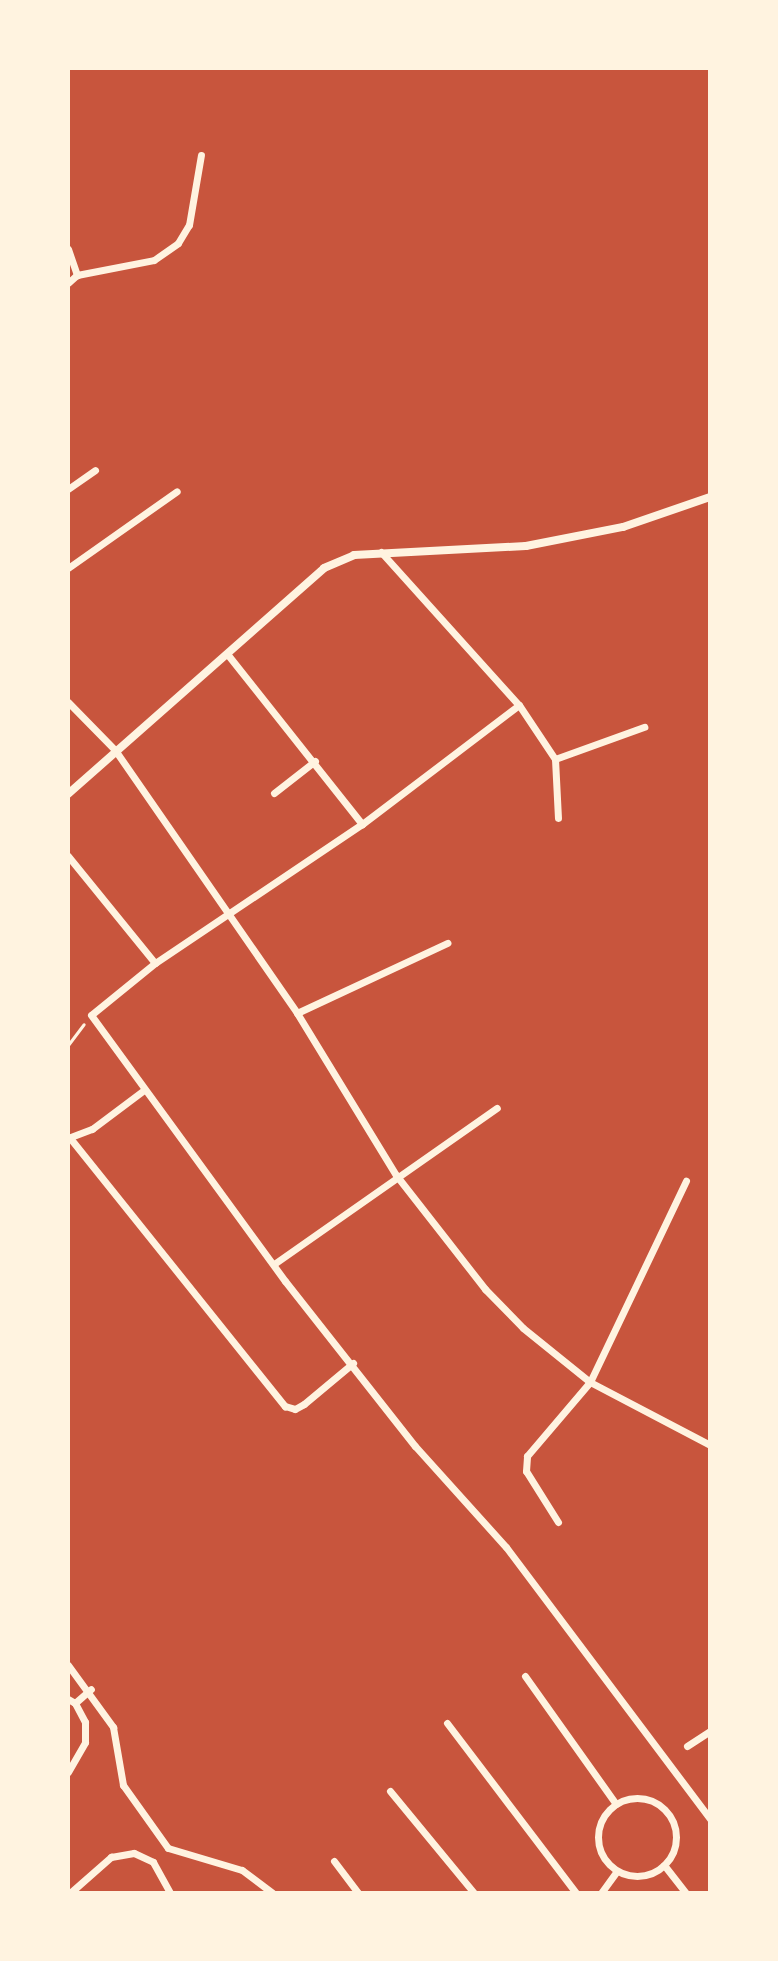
<!DOCTYPE html>
<html>
<head>
<meta charset="utf-8">
<style>
	body { margin:0 }
	#map { position:relative; width:778px; height:1961px; overflow:hidden; background:#c8553d; font-family:Roboto,sans-serif }
	div>[style] { position:absolute }
	.path>* { height:3px; margin:-1.5px; padding:0 1.5px; transform-origin:1.5px; border-radius:1.5px; background:#fff3e0 }
	.minor>* { height:7px; margin:-3.5px; padding:0 3.5px; transform-origin:3.5px; border-radius:3.5px; background:#fff3e0 }
	.minor>.ring { margin:-3.5px; padding:0; box-sizing:content-box; background:none; border:7px solid #fff3e0; border-radius:50% }
	.tertiary>* { height:8px; margin:-4px; padding:0 4px; transform-origin:4px; border-radius:4px; background:#fff3e0 }
	span { translate:-50% -50%; white-space:nowrap; text-align:center; line-height:1.15; -webkit-text-stroke:8px #fff3e0; paint-order:stroke }
	.frame { position:absolute; inset:0; border:70px solid #fff3e0; pointer-events:none }
</style>
</head>
<body>
<div id="map">
	<div class="path">
		<div style="left:68px;top:1045px;width:26px;rotate:-53deg"></div>
	</div>
	<div class="minor">
		<div style="left:68px;top:249px;width:28px;rotate:71deg"></div>
		<div style="left:77px;top:275px;width:78px;rotate:-11deg"></div>
		<div style="left:154px;top:260px;width:29px;rotate:-35deg"></div>
		<div style="left:178px;top:243px;width:21px;rotate:-59deg"></div>
		<div style="left:189px;top:225px;width:71px;rotate:-80.3deg"></div>
		<div style="left:68px;top:283px;width:12px;rotate:-42deg"></div>
		<div style="left:68px;top:489px;width:33px;rotate:-35deg"></div>
		<div style="left:381px;top:552px;width:206px;rotate:48deg"></div>
		<div style="left:519px;top:705px;width:65px;rotate:56.3deg"></div>
		<div style="left:555px;top:759px;width:59px;rotate:87.1deg"></div>
		<div style="left:68px;top:568px;width:133px;rotate:-35.2deg"></div>
		<div style="left:228px;top:655px;width:216px;rotate:51.6deg"></div>
		<div style="left:68px;top:702px;width:67px;rotate:45.6deg"></div>
		<div style="left:115px;top:750px;width:320px;rotate:55.3deg"></div>
		<div style="left:297px;top:1013px;width:190px;rotate:58.6deg"></div>
		<div style="left:396px;top:1175px;width:145px;rotate:52deg"></div>
		<div style="left:485px;top:1289px;width:54px;rotate:45.7deg"></div>
		<div style="left:523px;top:1328px;width:86px;rotate:38.9deg"></div>
		<div style="left:590px;top:1382px;width:136px;rotate:27.7deg"></div>
		<div style="left:519px;top:705px;width:197px;rotate:142.8deg"></div>
		<div style="left:362px;top:824px;width:249px;rotate:146.1deg"></div>
		<div style="left:155px;top:963px;width:82px;rotate:140.9deg"></div>
		<div style="left:91px;top:1015px;width:329px;rotate:53.9deg"></div>
		<div style="left:285px;top:1281px;width:210px;rotate:51.8deg"></div>
		<div style="left:415px;top:1446px;width:136px;rotate:48deg"></div>
		<div style="left:506px;top:1547px;width:340px;rotate:53.1deg"></div>
		<div style="left:555px;top:759px;width:95px;rotate:-19.8deg"></div>
		<div style="left:274px;top:793px;width:52px;rotate:-38deg"></div>
		<div style="left:68px;top:856px;width:138px;rotate:50.9deg"></div>
		<div style="left:297px;top:1013px;width:166px;rotate:-25deg"></div>
		<div style="left:68px;top:1138px;width:26px;rotate:-21deg"></div>
		<div style="left:92px;top:1129px;width:65px;rotate:-36.9deg"></div>
		<div style="left:70px;top:1138px;width:344px;rotate:51.3deg"></div>
		<div style="left:285px;top:1406px;width:10px;rotate:17deg"></div>
		<div style="left:295px;top:1409px;width:10px;rotate:-29deg"></div>
		<div style="left:304px;top:1404px;width:64px;rotate:-39.9deg"></div>
		<div style="left:274px;top:1264px;width:272px;rotate:-35deg"></div>
		<div style="left:558px;top:1522px;width:60px;rotate:-122.1deg"></div>
		<div style="left:526px;top:1471px;width:15px;rotate:-86deg"></div>
		<div style="left:527px;top:1456px;width:97px;rotate:-49.6deg"></div>
		<div style="left:590px;top:1382px;width:223px;rotate:-64.5deg"></div>
		<div style="left:68px;top:1665px;width:77px;rotate:54deg"></div>
		<div style="left:113px;top:1727px;width:59px;rotate:80.2deg"></div>
		<div style="left:123px;top:1785px;width:77px;rotate:54.5deg"></div>
		<div style="left:168px;top:1848px;width:77px;rotate:16.6deg"></div>
		<div style="left:242px;top:1870px;width:38px;rotate:37deg"></div>
		<div style="left:525px;top:1676px;width:157px;rotate:54.6deg"></div>
		<div style="left:68px;top:1699px;width:8px;rotate:30deg"></div>
		<div style="left:75px;top:1703px;width:21px;rotate:-41deg"></div>
		<div style="left:447px;top:1723px;width:213px;rotate:52.8deg"></div>
		<div style="left:687px;top:1746px;width:27px;rotate:-33deg"></div>
		<div style="left:68px;top:1772px;width:34px;rotate:-60deg"></div>
		<div style="left:85px;top:1742px;width:20px;rotate:-90deg"></div>
		<div style="left:85px;top:1722px;width:21px;rotate:-118deg"></div>
		<div style="left:390px;top:1791px;width:132px;rotate:50.5deg"></div>
		<div class="ring" style="left:598px;top:1798px;width:71px;height:71px"></div>
		<div style="left:334px;top:1861px;width:40px;rotate:53deg"></div>
		<div style="left:664px;top:1865px;width:36px;rotate:52deg"></div>
		<div style="left:70px;top:1893px;width:55px;rotate:-41.3deg"></div>
		<div style="left:111px;top:1857px;width:23px;rotate:-10deg"></div>
		<div style="left:134px;top:1853px;width:21px;rotate:25deg"></div>
		<div style="left:153px;top:1862px;width:35px;rotate:61deg"></div>
		<div style="left:601px;top:1893px;width:27px;rotate:-54deg"></div>
	</div>
	<div class="tertiary">
		<div style="left:68px;top:794px;width:341px;rotate:-41.4deg"></div>
		<div style="left:324px;top:568px;width:33px;rotate:-23deg"></div>
		<div style="left:354px;top:555px;width:172px;rotate:-3deg"></div>
		<div style="left:526px;top:546px;width:99px;rotate:-11.1deg"></div>
		<div style="left:623px;top:527px;width:92px;rotate:-19deg"></div>
	</div>
	<div class="frame"></div>
</div>
</body>
</html>
